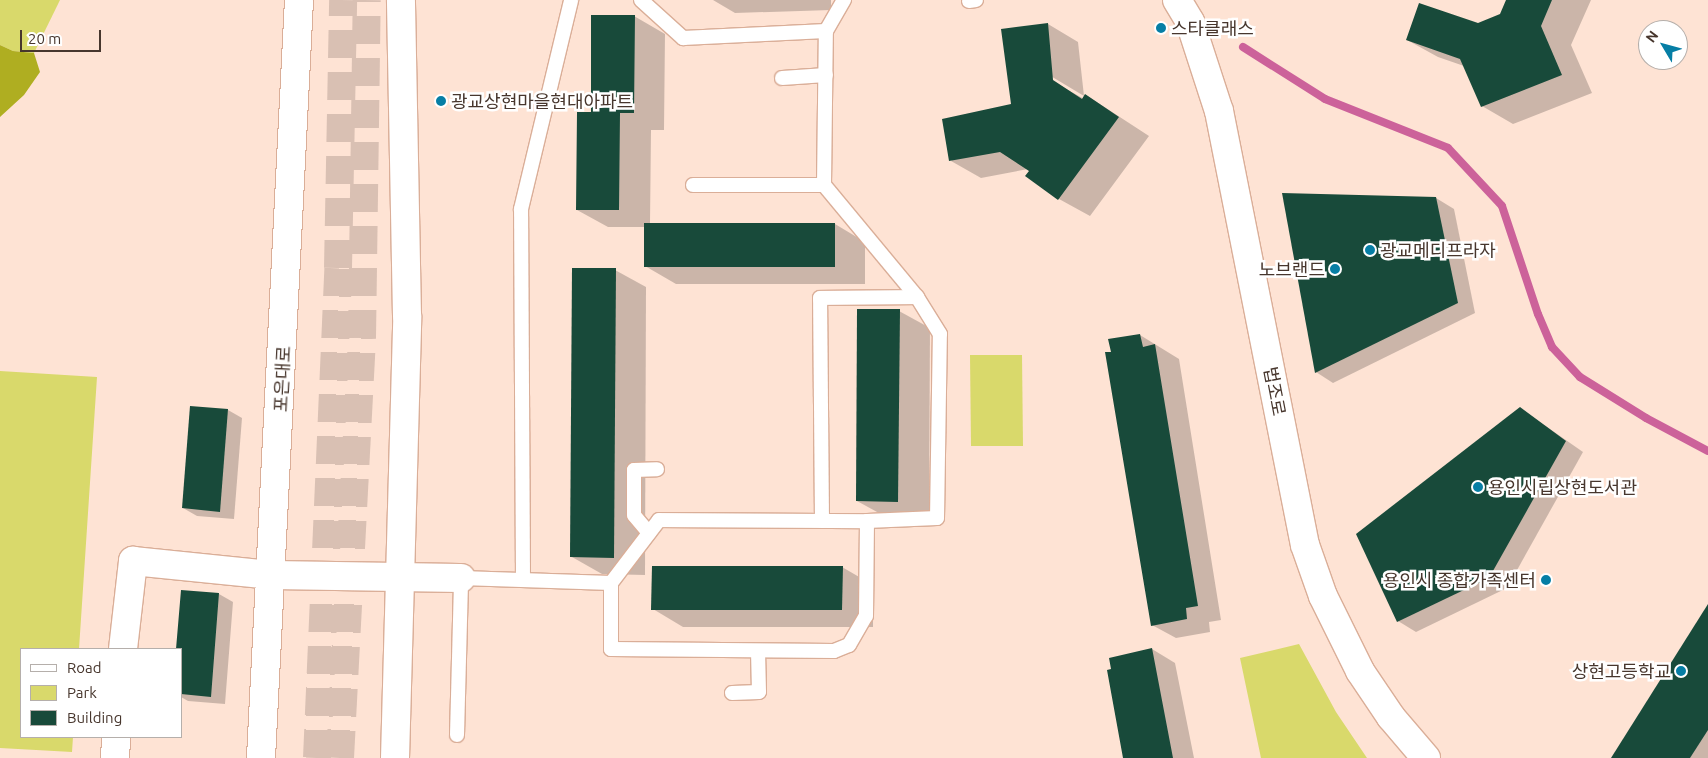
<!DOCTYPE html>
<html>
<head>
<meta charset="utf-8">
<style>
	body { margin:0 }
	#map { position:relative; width:1708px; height:758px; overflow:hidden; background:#fee3d4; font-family:Ubuntu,"Noto Sans KR",sans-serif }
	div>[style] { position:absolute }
	.green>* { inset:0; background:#d9d96b }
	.forest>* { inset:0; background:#afae21 }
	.shadow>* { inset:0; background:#0003 }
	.stream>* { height:8px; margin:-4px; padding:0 4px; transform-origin:4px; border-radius:4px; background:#cc629a }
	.building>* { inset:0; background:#184a3a }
	.primary-tunnel>* { height:28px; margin-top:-14px; transform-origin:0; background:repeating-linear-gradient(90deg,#d9c0b3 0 28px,transparent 0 42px) }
	.roads { filter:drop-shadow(1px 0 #daae98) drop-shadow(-1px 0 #daae98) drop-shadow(0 1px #daae98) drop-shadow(0 -1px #daae98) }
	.service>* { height:14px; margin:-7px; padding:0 7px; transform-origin:7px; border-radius:7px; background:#fff }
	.minor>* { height:28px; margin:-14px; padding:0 14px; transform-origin:14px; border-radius:14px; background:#fff }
	.tertiary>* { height:28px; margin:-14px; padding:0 14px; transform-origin:14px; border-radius:14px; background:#fff }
	.primary>* { height:28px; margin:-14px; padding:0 14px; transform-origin:14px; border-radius:14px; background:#fff }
	.dots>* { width:14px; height:14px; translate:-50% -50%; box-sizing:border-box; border:2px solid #fff; border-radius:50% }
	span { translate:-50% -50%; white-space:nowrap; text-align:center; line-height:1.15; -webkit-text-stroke:5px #fff; paint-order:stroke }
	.poi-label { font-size:18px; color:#47362d }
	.left { translate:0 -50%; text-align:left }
	.right { translate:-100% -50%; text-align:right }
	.street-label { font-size:18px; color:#47362d }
	.legend { position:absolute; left:20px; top:648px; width:162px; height:90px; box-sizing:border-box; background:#fff; border:1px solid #b5afab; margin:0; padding:6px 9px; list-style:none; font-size:15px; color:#47362d }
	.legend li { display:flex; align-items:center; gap:10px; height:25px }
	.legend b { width:25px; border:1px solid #b5afab }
	.north { position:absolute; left:1638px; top:20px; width:50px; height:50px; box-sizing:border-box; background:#fff; border:1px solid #b5afab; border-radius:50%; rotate:307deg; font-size:14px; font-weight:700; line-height:20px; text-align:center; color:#47362d }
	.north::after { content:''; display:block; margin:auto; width:18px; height:22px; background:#067ea5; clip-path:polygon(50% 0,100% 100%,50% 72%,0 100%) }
	.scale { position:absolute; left:20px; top:30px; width:81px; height:22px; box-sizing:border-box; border:2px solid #47362d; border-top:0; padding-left:6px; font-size:15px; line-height:18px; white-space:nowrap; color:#47362d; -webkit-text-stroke:4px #fff; paint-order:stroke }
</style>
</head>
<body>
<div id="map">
	<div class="green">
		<div style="clip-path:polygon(0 0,60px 0,34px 53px,13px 51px,0 45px)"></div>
		<div style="clip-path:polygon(970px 355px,1022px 355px,1023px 446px,971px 446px)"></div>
		<div style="clip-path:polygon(0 371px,97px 377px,79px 649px,21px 649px,21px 737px,73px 737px,72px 752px,0 748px)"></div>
		<div style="clip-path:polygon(1299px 644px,1336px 712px,1367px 758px,1261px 758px,1240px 658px)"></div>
	</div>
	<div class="forest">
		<div style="clip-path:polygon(0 45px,13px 51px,34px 53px,40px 72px,24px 95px,0 117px)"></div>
	</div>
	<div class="shadow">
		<div style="clip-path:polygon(713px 0,831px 0,831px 10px,735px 13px)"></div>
		<div style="clip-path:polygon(1508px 0,1591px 0,1571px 45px,1592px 93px,1513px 124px,1482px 106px,1464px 66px,1438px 57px,1407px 40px,1478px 24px,1501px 15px)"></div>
		<div style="clip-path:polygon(634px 16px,665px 34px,664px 130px,651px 130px,650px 224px,835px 224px,865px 242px,865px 284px,676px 284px,645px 266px,645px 227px,608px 227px,577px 210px,592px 114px)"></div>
		<div style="clip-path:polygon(1048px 24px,1078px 42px,1084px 96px,1049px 75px,1047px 78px,1084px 99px,1086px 95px,1149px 136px,1090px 216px,1059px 199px,1028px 169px,981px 178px,951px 161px,1012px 105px)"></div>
		<div style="clip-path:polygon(1436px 198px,1454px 209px,1475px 313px,1333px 383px,1316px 372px)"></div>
		<div style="clip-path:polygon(615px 270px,646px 287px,645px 575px,602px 574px,572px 557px)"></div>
		<div style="clip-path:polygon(899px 311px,930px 328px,929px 519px,888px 518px,857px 501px)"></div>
		<div style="clip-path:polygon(1140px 335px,1179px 359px,1221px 620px,1209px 622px,1210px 632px,1176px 638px,1152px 625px,1112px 353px)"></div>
		<div style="clip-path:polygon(1521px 409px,1583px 452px,1507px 588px,1416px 632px,1398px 621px)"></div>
		<div style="clip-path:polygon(228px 410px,242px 418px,234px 519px,197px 516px,183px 508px)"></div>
		<div style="clip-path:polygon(842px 567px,873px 585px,873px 627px,683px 627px,653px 609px)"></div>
		<div style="clip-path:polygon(182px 592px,219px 594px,233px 602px,225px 704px,188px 701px,181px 697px,181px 649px,177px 649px)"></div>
		<div style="clip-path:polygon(1708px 606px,1708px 758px,1613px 758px)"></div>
		<div style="clip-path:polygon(1152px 649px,1175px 663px,1194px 758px,1125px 758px)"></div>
	</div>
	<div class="stream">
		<div style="left:1243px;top:47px;width:97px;rotate:32.4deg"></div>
		<div style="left:1325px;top:99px;width:132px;rotate:21.7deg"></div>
		<div style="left:1448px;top:148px;width:79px;rotate:47deg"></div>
		<div style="left:1502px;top:206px;width:114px;rotate:71.6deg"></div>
		<div style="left:1538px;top:314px;width:36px;rotate:67deg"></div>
		<div style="left:1552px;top:347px;width:41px;rotate:47deg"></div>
		<div style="left:1580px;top:377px;width:78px;rotate:31.8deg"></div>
		<div style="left:1646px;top:418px;width:70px;rotate:28deg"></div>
	</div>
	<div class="building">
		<div style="clip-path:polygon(1506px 0,1552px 0,1541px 26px,1562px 75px,1481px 107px,1460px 59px,1406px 40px,1419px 3px,1478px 23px,1500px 14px)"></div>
		<div style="clip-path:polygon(591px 15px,635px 15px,634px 113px,620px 113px,619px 210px,576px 210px,577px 112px,591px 112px)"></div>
		<div style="clip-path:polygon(1048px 23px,1053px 80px,1082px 99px,1085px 94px,1119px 117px,1058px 200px,1025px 176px,1029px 171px,1000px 152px,949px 161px,942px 119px,1011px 104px,1001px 29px)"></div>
		<div style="clip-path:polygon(1282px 193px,1436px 197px,1458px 303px,1315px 373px)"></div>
		<div style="clip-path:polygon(644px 223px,835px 223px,835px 267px,644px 267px)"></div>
		<div style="clip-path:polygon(572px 268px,616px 268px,614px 558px,570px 557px)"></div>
		<div style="clip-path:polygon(857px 309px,900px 309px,898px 502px,856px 501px)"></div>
		<div style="clip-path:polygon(1140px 334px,1143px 347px,1155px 344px,1198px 606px,1186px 608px,1187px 619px,1151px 626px,1105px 352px,1111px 352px,1108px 339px)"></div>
		<div style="clip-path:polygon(190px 406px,228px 409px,220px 512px,182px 508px)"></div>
		<div style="clip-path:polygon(1520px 407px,1566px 441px,1489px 578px,1397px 622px,1356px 534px)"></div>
		<div style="clip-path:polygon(652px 566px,843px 566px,842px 610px,651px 610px)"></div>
		<div style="clip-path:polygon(181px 590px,219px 593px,211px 697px,181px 694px,181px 649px,176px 649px)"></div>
		<div style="clip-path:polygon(1708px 604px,1708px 730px,1690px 758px,1611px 758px)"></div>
		<div style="clip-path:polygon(1152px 648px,1173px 758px,1123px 758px,1107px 670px,1111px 669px,1109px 658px)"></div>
	</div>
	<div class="primary-tunnel">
		<div style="left:317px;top:758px;width:490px;rotate:-87.5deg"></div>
		<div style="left:338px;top:268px;width:268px;rotate:-88.9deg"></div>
		<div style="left:340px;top:758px;width:421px;rotate:-87deg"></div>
		<div style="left:362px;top:338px;width:338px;rotate:-89.2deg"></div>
	</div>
	<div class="roads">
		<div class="service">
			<div style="left:641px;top:0;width:57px;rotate:42.1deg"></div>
			<div style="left:683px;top:38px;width:143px;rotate:-2.8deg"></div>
			<div style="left:969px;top:1px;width:7px;rotate:-8deg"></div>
			<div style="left:782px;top:78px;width:44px;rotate:-3.9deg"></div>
			<div style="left:693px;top:185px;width:131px"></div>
			<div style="left:822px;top:521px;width:223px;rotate:-90.5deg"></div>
			<div style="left:820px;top:298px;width:97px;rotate:-0.6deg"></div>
			<div style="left:649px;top:533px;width:23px;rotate:-130deg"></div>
			<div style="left:634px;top:515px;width:45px;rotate:-90deg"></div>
			<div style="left:634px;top:470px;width:23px;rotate:-2deg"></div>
			<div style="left:523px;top:580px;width:371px;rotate:-90.3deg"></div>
			<div style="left:521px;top:209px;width:215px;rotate:-76.5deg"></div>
			<div style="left:611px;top:583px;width:79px;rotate:-52.7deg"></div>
			<div style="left:659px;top:520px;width:208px;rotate:0.3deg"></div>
			<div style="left:732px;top:693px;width:27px;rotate:-2deg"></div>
			<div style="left:759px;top:692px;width:41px;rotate:-91.4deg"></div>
			<div style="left:457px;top:735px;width:157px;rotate:-88.5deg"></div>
			<div style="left:461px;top:578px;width:150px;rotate:1.9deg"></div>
			<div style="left:611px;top:583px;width:66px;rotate:90deg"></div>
			<div style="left:611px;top:649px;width:223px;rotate:0.5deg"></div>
			<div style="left:834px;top:651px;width:16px;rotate:-22deg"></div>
			<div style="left:849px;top:645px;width:34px;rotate:-60deg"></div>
			<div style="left:866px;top:616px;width:95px;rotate:-89.4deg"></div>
			<div style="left:867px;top:521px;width:70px;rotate:-2.5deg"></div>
			<div style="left:937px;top:518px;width:184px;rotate:-89.1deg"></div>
			<div style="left:940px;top:334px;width:44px;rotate:-121.9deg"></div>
			<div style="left:917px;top:297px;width:146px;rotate:-129.7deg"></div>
			<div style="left:824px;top:185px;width:154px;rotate:-89.3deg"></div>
			<div style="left:826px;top:31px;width:36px;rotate:-60deg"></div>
		</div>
		<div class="minor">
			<div style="left:123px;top:649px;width:89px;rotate:-83.5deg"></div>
			<div style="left:133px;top:561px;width:140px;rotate:5.8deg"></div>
			<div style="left:272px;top:575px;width:189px;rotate:0.9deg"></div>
			<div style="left:115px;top:758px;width:21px;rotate:-87deg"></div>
		</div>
		<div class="tertiary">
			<div style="left:1177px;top:0;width:26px;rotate:59deg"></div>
			<div style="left:1190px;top:22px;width:94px;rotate:72deg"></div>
			<div style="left:1219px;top:111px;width:442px;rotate:78.8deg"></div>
			<div style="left:1305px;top:545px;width:54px;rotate:70.6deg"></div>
			<div style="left:1323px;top:596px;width:84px;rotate:63.7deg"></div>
			<div style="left:1360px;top:671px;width:55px;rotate:56deg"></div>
			<div style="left:1391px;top:717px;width:54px;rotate:49.5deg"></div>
		</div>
		<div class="primary">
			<div style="left:261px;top:758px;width:759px;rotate:-87.13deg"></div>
			<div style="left:395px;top:758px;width:442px;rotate:-88.4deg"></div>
			<div style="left:407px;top:316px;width:316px;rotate:-91.1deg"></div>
		</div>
	</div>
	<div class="dots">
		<div style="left:1161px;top:28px;background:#067ea5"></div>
		<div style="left:441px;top:101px;background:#067ea5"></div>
		<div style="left:1370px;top:250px;background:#067ea5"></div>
		<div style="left:1335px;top:269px;background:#067ea5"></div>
		<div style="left:1478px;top:487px;background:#067ea5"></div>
		<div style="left:1546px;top:580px;background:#067ea5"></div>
		<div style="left:1681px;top:671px;background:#067ea5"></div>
	</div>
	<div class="poi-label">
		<span class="left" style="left:1171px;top:28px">스타클래스</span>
		<span class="left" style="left:451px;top:101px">광교상현마을현대아파트</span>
		<span class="left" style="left:1380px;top:250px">광교메디프라자</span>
		<span class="right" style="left:1325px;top:269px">노브랜드</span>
		<span class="left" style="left:1488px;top:487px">용인시립상현도서관</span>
		<span class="right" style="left:1536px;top:580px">용인시 종합가족센터</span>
		<span class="right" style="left:1671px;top:671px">상현고등학교</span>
	</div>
	<div class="street-label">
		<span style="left:282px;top:379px;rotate:-87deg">포은대로</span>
		<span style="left:1275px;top:391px;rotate:79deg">법조로</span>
	</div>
	<ul class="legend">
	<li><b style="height:6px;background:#fff"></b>Road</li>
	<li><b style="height:14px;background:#d9d96b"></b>Park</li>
	<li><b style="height:14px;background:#184a3a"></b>Building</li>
	</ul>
	<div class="north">N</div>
	<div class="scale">20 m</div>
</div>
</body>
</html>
